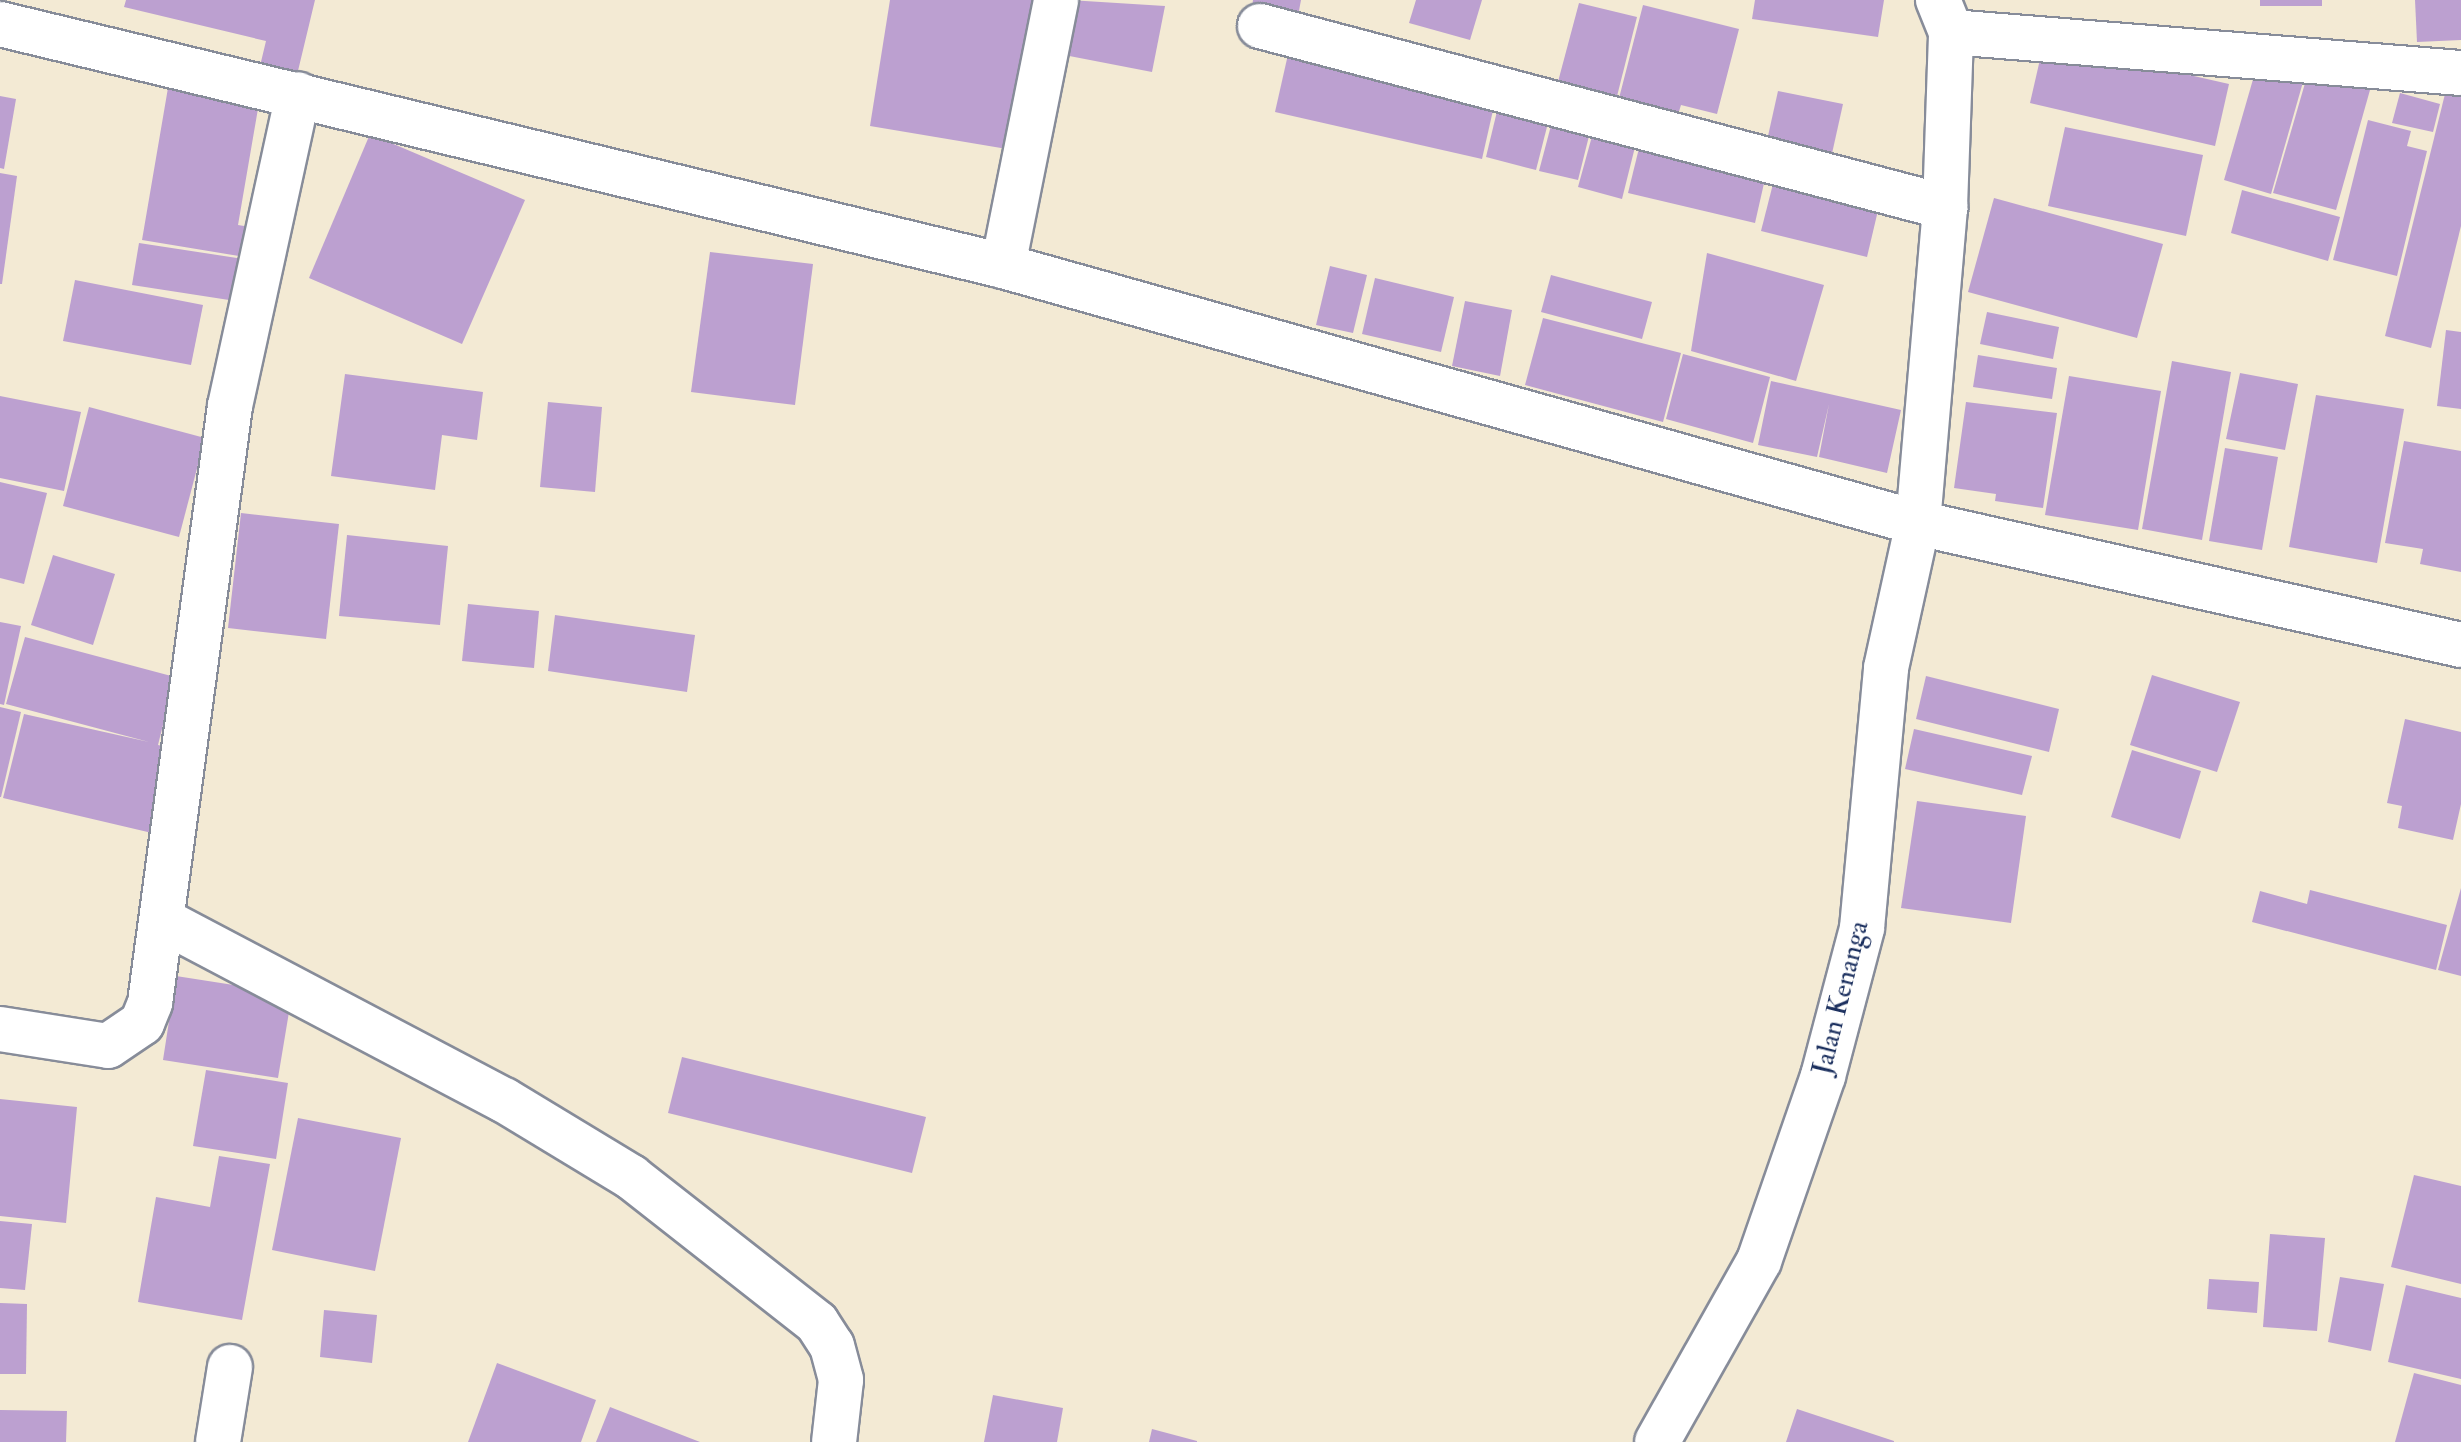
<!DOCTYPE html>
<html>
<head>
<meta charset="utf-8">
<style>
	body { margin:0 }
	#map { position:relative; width:2461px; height:1442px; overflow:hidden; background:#f3ead4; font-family:"IM FELL Double Pica",serif }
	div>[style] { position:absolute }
	.building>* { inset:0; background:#bca0d0 }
	.roads { filter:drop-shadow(2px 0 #878c99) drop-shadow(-2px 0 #878c99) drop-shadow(0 2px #878c99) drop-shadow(0 -2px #878c99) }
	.minor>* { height:44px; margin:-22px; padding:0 22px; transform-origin:22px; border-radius:22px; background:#fff }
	span { translate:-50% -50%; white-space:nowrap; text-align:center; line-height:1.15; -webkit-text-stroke:6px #fff; paint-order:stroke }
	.street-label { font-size:28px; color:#1b2f5e }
</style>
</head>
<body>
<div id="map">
	<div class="building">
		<div style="clip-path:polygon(126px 0,315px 0,297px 75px,260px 66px,266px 41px,124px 7px)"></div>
		<div style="clip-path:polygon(890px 0,1032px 0,1007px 149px,870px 126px)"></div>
		<div style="clip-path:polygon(1069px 0,1165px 6px,1152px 72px,1059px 54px)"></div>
		<div style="clip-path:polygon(1253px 0,1301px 0,1298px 16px,1252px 7px)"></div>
		<div style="clip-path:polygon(1416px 0,1482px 0,1470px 40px,1409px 23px)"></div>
		<div style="clip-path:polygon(1755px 0,1884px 0,1878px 37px,1752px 19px)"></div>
		<div style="clip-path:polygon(2260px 0,2322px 0,2322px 6px,2260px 6px)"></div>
		<div style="clip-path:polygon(2415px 0,2461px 0,2461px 40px,2417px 42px)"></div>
		<div style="clip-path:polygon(1579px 3px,1637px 17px,1614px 108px,1555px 93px)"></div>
		<div style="clip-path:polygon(1643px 5px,1739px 29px,1717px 114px,1681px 105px,1676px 121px,1617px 106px)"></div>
		<div style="clip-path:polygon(2044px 42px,2229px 84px,2215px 146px,2030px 103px)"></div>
		<div style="clip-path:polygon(1289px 50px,1496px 97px,1482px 159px,1275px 112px)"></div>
		<div style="clip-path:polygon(2258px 62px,2305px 75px,2271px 194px,2224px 180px)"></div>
		<div style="clip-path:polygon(2308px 73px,2370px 90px,2336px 210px,2273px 193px)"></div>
		<div style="clip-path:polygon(169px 82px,260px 97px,238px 225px,262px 229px,257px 259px,142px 240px)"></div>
		<div style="clip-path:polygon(2446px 90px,2461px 94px,2461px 226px,2431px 348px,2385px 336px)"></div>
		<div style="clip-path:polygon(1778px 91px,1843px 104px,1829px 167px,1764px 154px)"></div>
		<div style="clip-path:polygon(2400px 93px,2440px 104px,2433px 132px,2392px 123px)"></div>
		<div style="clip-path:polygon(0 96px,16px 99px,4px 169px,0 168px)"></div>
		<div style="clip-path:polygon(1499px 103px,1550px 115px,1536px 170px,1486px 157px)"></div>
		<div style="clip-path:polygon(1553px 118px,1591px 128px,1578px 180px,1539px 171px)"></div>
		<div style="clip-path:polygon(2368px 120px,2411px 131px,2407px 146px,2427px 151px,2397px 276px,2333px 260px)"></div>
		<div style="clip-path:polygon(2065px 127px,2203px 155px,2186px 236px,2048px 206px)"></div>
		<div style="clip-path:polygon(1594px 129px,1637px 139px,1622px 199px,1578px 187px)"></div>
		<div style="clip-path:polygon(370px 134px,525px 200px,462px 344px,309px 278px)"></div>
		<div style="clip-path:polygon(1641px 140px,1767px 170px,1755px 223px,1628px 193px)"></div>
		<div style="clip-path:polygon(0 173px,17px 176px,2px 284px,0 284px)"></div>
		<div style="clip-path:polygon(1775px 176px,1880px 202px,1867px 257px,1761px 231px)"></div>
		<div style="clip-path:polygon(2242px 190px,2340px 217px,2328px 261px,2231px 233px)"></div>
		<div style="clip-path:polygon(1994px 198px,2163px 244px,2137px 338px,1968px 292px)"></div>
		<div style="clip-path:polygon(139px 243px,250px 260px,242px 302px,132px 285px)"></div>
		<div style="clip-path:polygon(710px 252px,813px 264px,795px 405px,691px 392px)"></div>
		<div style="clip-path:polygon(1707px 253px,1824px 285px,1796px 381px,1691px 351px)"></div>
		<div style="clip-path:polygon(1330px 266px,1367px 275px,1353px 333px,1316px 325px)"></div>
		<div style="clip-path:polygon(1551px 275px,1652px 302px,1642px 339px,1541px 312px)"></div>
		<div style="clip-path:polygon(1375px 278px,1454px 297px,1441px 352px,1362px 334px)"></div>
		<div style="clip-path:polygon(75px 280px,203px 305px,191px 365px,63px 341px)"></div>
		<div style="clip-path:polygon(1465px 301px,1512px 310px,1500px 376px,1452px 366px)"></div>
		<div style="clip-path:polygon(1987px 312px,2059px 327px,2053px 359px,1980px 344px)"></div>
		<div style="clip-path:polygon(1543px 318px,1681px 353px,1663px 422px,1525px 385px)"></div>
		<div style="clip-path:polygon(2446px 330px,2461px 332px,2461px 409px,2437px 406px)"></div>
		<div style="clip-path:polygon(1683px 354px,1770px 377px,1753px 443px,1666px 419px)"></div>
		<div style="clip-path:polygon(1978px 355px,2057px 368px,2052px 399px,1973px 387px)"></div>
		<div style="clip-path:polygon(2172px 361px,2231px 372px,2202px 540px,2142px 529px)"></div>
		<div style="clip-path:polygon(2240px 373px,2298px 384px,2285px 450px,2226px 439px)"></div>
		<div style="clip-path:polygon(345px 374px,483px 392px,477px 440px,442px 435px,435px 490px,331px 476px)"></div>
		<div style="clip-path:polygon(2069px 376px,2161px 391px,2138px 530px,2045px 515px)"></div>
		<div style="clip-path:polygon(1771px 381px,1901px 410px,1887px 473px,1819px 457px,1829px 404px,1817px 457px,1758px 445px)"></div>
		<div style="clip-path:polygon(2316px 395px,2404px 409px,2377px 563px,2289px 547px)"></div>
		<div style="clip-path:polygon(0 396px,81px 412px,64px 491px,0 478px)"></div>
		<div style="clip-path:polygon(548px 402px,602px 407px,595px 492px,540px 487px)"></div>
		<div style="clip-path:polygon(1966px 402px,2057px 413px,2043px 508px,1995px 501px,1996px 494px,1954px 488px)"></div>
		<div style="clip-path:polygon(89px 407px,205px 438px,179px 537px,63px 506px)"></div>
		<div style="clip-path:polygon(2404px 441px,2461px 451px,2461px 572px,2420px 564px,2423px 549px,2385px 543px)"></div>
		<div style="clip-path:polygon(2225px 448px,2278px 457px,2262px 550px,2209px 541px)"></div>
		<div style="clip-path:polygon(0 482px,47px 493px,24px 584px,0 578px)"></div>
		<div style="clip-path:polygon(241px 513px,339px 524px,326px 639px,228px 628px)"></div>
		<div style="clip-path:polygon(347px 535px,448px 546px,440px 625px,339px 616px)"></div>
		<div style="clip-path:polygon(53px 555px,115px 574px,93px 645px,31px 625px)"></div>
		<div style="clip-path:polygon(468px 604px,539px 611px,534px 668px,462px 661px)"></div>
		<div style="clip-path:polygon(555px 615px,695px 635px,687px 692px,548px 671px)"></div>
		<div style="clip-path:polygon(0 622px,21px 626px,4px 705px,0 704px)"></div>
		<div style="clip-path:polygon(25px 637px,175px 677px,158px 745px,171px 748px,152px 833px,3px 798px,24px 714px,149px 742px,6px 704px)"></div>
		<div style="clip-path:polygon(2152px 675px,2240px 702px,2217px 772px,2130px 745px)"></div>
		<div style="clip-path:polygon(1926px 676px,2059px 709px,2049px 752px,1916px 719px)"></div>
		<div style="clip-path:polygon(0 707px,21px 712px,1px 797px,0 797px)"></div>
		<div style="clip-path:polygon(2405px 719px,2461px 732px,2461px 804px,2453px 840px,2398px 828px,2402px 806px,2387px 803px)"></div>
		<div style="clip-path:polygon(1914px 729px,2032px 756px,2022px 795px,1905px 769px)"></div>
		<div style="clip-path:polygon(2132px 750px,2201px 771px,2180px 839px,2111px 817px)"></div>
		<div style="clip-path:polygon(1917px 801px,2026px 816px,2011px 923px,1901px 908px)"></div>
		<div style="clip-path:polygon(2461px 888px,2461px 976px,2438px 970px)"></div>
		<div style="clip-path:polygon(2310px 890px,2447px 925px,2436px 970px,2252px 922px,2260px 891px,2307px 904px)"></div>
		<div style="clip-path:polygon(176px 976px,292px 994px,278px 1078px,163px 1060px)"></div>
		<div style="clip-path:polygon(682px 1057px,926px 1117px,912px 1173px,668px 1113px)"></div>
		<div style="clip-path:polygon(206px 1070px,288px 1083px,276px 1159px,193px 1146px)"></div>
		<div style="clip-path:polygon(0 1099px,77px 1107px,66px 1223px,0 1216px)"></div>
		<div style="clip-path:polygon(298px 1118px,401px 1138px,375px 1271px,272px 1250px)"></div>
		<div style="clip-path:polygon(219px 1156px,270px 1164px,242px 1320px,138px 1302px,156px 1197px,210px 1207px)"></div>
		<div style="clip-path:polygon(2414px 1175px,2461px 1186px,2461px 1284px,2391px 1267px)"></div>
		<div style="clip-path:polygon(0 1221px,32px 1224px,25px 1290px,0 1288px)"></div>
		<div style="clip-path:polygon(2270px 1234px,2325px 1238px,2317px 1331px,2263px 1327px)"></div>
		<div style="clip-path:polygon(2340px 1277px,2384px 1284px,2371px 1351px,2328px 1342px)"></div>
		<div style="clip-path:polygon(2209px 1279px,2259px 1282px,2257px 1313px,2207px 1309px)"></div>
		<div style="clip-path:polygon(2406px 1285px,2461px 1298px,2461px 1379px,2388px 1362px)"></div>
		<div style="clip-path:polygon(0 1303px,27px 1304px,26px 1374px,0 1374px)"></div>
		<div style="clip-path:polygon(324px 1310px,377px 1315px,372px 1363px,320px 1357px)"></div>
		<div style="clip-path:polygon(497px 1363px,596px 1400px,581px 1442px,468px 1442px)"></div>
		<div style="clip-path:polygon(2414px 1373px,2461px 1385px,2461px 1442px,2395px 1442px)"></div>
		<div style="clip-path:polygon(993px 1395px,1063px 1408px,1057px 1442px,984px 1442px)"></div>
		<div style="clip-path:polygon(610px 1407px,700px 1442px,596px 1442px)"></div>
		<div style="clip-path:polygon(1797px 1409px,1894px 1441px,1894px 1442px,1786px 1442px)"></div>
		<div style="clip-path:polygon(0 1410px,67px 1411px,66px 1442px,0 1442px)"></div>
		<div style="clip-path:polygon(1152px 1429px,1197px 1441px,1197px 1442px,1149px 1442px)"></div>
	</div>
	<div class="roads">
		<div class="minor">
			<div style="left:0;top:24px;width:1032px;rotate:13.56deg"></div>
			<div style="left:1003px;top:266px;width:950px;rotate:15.69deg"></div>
			<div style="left:1918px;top:523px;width:557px;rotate:12.66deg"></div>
			<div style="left:1260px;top:26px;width:709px;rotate:14.8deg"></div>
			<div style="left:1951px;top:32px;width:512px;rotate:4.6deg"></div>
			<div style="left:1003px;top:266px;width:271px;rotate:-78.7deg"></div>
			<div style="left:162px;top:920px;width:386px;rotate:27.8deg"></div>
			<div style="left:504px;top:1100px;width:149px;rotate:31.2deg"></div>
			<div style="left:631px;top:1177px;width:236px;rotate:38.1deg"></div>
			<div style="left:817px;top:1323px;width:27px;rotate:57deg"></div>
			<div style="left:832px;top:1346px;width:35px;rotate:75deg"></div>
			<div style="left:841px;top:1380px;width:62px;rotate:96.4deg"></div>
			<div style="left:0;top:1029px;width:109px;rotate:8.9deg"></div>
			<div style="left:108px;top:1046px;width:41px;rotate:-34.1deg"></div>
			<div style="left:142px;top:1023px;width:22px;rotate:-68deg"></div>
			<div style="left:150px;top:1003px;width:602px;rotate:-82.37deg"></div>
			<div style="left:230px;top:406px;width:319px;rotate:-77.7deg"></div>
			<div style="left:218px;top:1442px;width:76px;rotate:-80.9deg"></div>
			<div style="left:1657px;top:1442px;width:208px;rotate:-60.6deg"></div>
			<div style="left:1759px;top:1261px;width:196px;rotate:-70.9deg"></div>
			<div style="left:1823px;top:1076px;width:153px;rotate:-75.2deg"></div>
			<div style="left:1862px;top:928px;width:261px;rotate:-84.7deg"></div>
			<div style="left:1886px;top:668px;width:148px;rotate:-77.6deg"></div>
			<div style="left:1918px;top:523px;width:317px;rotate:-85.1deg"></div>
			<div style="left:1945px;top:207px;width:175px;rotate:-88deg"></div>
			<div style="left:1951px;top:32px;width:35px;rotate:-112deg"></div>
		</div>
	</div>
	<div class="street-label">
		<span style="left:1841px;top:998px;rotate:-76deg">Jalan Kenanga</span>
	</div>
</div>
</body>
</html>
